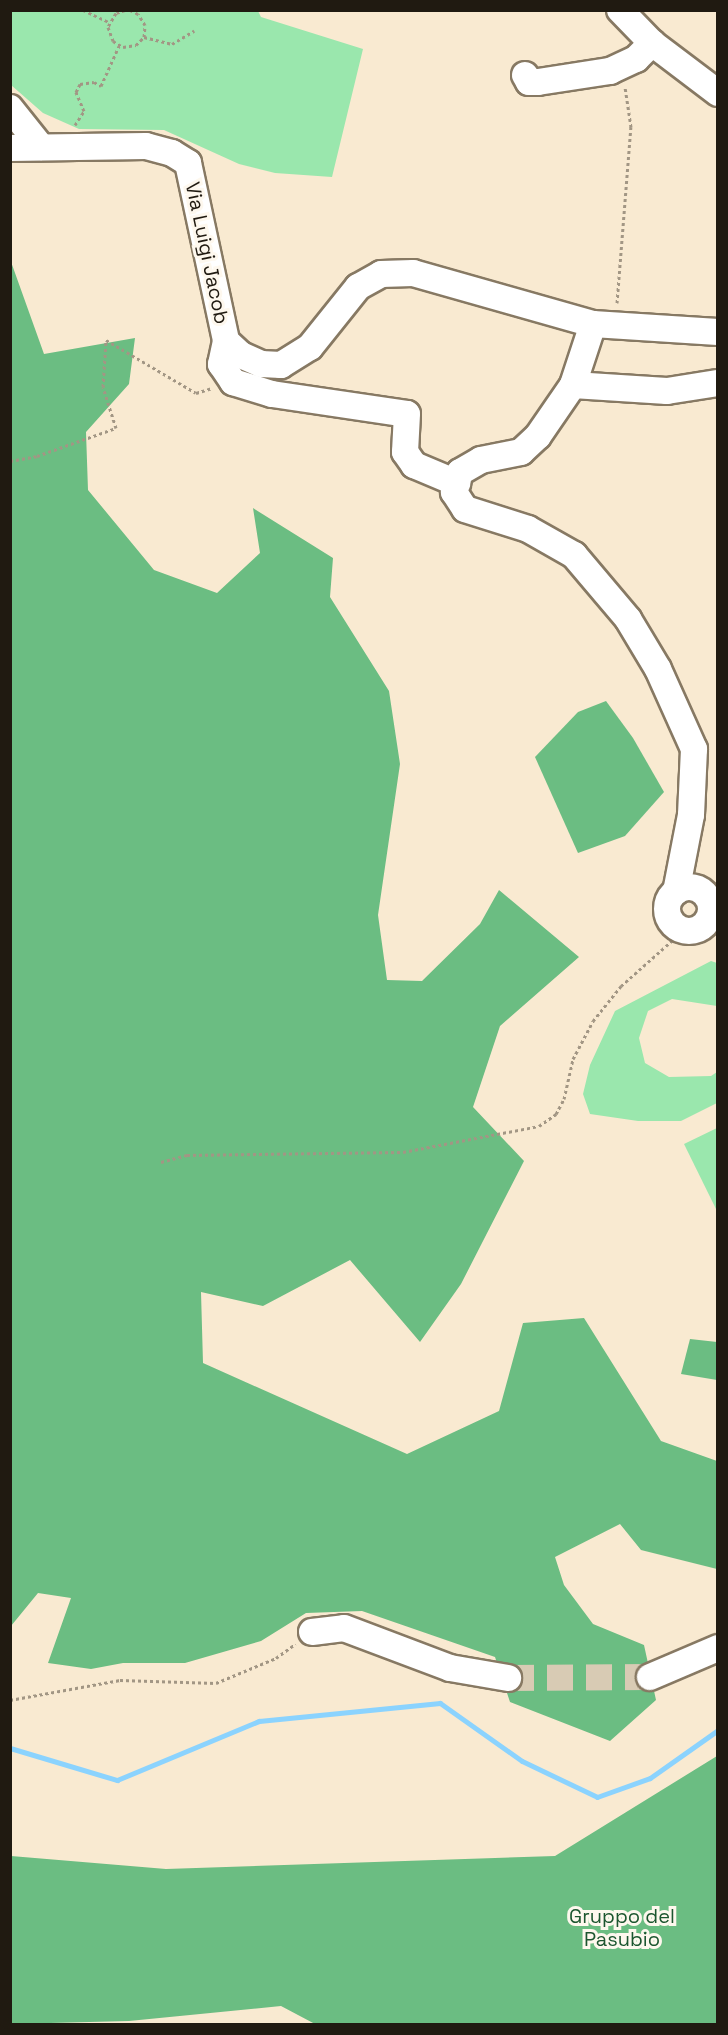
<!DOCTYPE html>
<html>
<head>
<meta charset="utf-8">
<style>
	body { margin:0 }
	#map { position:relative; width:728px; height:2035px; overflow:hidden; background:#f9ead1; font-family:"Space Grotesk",sans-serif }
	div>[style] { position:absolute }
	.green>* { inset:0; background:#9ae7ad }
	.forest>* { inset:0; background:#6bbd82 }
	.stream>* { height:5px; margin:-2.5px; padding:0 2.5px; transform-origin:2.5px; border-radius:2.5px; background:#8bd3fe }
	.minor-tunnel>* { height:26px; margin-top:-13px; transform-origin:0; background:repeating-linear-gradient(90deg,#d8cbb4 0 26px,transparent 0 39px) }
	.path>* { height:3px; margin-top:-1.5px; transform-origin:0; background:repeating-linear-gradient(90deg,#a29684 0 3px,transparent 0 6px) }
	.roads { filter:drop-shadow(2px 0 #877963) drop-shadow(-2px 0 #877963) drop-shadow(0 2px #877963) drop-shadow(0 -2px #877963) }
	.minor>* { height:26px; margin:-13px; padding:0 13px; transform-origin:13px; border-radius:13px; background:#fff }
	.minor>.ring { margin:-13px; padding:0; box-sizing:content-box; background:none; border:26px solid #fff; border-radius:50% }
	span { translate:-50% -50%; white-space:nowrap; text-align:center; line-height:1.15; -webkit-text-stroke:6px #fef8ee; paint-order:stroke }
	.street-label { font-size:20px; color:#201a11 }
	.park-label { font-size:20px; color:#1c562f }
	.frame { position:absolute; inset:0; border:12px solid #201a11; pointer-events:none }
</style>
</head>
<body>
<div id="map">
	<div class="green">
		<div style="clip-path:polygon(10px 11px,258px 11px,261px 17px,363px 49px,332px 177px,275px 173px,239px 164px,164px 130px,79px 129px,43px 113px,11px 85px)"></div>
		<div style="clip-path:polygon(711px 961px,717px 963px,717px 1006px,672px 999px,648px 1011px,639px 1038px,645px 1063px,669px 1077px,711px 1076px,717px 1072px,717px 1103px,681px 1121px,638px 1121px,590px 1114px,583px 1094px,590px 1065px,615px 1011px)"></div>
		<div style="clip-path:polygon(717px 1128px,717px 1211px,684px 1144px)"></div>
	</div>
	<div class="forest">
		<div style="clip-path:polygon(10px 259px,44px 354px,135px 338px,129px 384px,86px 432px,88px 490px,154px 570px,217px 593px,260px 553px,253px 508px,333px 558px,330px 597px,389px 691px,400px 764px,378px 915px,387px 980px,422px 981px,480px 924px,499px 890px,579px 957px,500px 1026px,473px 1107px,524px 1161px,461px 1284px,420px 1342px,350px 1260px,263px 1306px,201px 1292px,203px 1363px,407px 1454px,499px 1411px,523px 1323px,584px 1318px,661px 1441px,717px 1461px,717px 1569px,641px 1550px,620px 1524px,555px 1557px,564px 1585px,593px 1624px,644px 1645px,656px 1700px,610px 1741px,510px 1702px,495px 1657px,362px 1611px,306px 1613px,261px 1641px,185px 1663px,123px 1663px,91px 1669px,48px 1663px,71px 1598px,38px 1593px,11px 1626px)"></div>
		<div style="clip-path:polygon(606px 701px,633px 738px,664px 792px,625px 836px,578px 853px,535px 757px,578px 712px)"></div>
		<div style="clip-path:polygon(690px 1339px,717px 1342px,717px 1380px,681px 1374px)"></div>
		<div style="clip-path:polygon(717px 1756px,717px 2024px,315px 2024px,281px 2006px,129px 2021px,11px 2024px,11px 1856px,166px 1869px,555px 1856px)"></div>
	</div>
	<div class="stream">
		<div style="left:10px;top:1748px;width:112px;rotate:16.7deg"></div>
		<div style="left:117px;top:1780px;width:154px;rotate:-22.6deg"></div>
		<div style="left:259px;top:1721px;width:182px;rotate:-5.7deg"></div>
		<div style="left:440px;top:1703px;width:100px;rotate:35.3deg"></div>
		<div style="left:522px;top:1761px;width:83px;rotate:25.6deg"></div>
		<div style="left:597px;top:1797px;width:56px;rotate:-19.7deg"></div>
		<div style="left:650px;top:1778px;width:83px;rotate:-35.2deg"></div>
	</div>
	<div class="minor-tunnel">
		<div style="left:508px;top:1678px;width:142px;rotate:-0.4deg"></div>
	</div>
	<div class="path">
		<div style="left:83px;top:10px;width:29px;rotate:25deg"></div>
		<div style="left:125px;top:10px;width:9px;rotate:162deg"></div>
		<div style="left:116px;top:13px;width:16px;rotate:120deg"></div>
		<div style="left:108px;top:27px;width:15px;rotate:70deg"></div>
		<div style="left:113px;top:41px;width:12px;rotate:31deg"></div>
		<div style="left:123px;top:47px;width:13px;rotate:-9deg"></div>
		<div style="left:136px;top:45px;width:11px;rotate:-45deg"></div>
		<div style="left:144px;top:37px;width:12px;rotate:-85deg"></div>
		<div style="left:145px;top:25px;width:13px;rotate:-122deg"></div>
		<div style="left:138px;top:14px;width:9px;rotate:-153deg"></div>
		<div style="left:144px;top:37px;width:29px;rotate:14deg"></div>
		<div style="left:172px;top:44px;width:26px;rotate:-31deg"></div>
		<div style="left:75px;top:125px;width:17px;rotate:-57deg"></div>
		<div style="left:84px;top:111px;width:21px;rotate:-113deg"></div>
		<div style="left:76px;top:92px;width:9px;rotate:-63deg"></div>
		<div style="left:80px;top:84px;width:14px;rotate:-8deg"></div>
		<div style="left:94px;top:82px;width:8px;rotate:30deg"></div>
		<div style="left:101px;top:86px;width:44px;rotate:-65.8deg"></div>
		<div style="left:617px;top:303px;width:177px;rotate:-85.5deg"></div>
		<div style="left:631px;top:127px;width:40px;rotate:-98.5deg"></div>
		<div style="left:10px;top:461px;width:27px;rotate:-10deg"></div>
		<div style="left:37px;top:456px;width:84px;rotate:-19.5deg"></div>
		<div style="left:116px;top:428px;width:43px;rotate:-107.6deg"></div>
		<div style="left:103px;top:387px;width:47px;rotate:-86.3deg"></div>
		<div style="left:106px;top:340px;width:104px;rotate:30.5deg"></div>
		<div style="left:196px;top:393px;width:17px;rotate:-17deg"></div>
		<div style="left:161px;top:1162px;width:27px;rotate:-15deg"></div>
		<div style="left:187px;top:1155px;width:216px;rotate:-0.8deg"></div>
		<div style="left:403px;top:1152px;width:138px;rotate:-10.8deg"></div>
		<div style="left:539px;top:1126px;width:21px;rotate:-35deg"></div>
		<div style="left:556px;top:1114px;width:17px;rotate:-62deg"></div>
		<div style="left:564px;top:1099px;width:41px;rotate:-77.3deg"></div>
		<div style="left:573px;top:1059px;width:43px;rotate:-62.2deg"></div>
		<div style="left:593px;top:1021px;width:45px;rotate:-51.3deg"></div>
		<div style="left:621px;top:986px;width:84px;rotate:-41.6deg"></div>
		<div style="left:10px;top:1700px;width:112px;rotate:-10.3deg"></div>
		<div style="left:120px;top:1680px;width:96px;rotate:1.8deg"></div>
		<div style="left:216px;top:1683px;width:65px;rotate:-22.6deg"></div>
		<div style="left:276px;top:1658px;width:24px;rotate:-36deg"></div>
	</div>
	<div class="roads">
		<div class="minor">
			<div style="left:620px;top:10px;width:46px;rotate:45.9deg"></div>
			<div style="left:652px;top:43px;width:83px;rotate:37.1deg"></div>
			<div style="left:525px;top:75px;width:8px;rotate:60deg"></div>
			<div style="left:529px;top:82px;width:9px"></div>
			<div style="left:538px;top:82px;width:73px;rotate:-8.7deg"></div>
			<div style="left:610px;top:71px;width:29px;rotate:-25deg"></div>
			<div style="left:636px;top:59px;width:23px;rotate:-45deg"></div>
			<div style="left:10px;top:108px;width:50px;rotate:51.5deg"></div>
			<div style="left:10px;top:148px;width:136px;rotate:-0.8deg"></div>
			<div style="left:146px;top:146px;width:27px;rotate:15deg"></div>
			<div style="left:172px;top:153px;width:19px;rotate:32deg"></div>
			<div style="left:188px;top:163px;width:182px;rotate:77.9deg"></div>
			<div style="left:226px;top:341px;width:21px;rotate:43deg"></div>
			<div style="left:241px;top:355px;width:22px;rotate:24deg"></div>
			<div style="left:261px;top:364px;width:20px;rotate:3deg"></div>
			<div style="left:281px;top:365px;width:34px;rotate:-32deg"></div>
			<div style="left:310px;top:347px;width:77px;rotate:-51.3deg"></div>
			<div style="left:358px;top:287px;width:26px;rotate:-29deg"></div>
			<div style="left:381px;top:274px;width:32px;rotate:-2deg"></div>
			<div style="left:413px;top:273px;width:187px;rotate:15.8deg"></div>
			<div style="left:593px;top:324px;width:125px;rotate:3.7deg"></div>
			<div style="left:593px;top:324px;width:64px;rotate:108.2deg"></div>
			<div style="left:573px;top:385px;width:62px;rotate:124.5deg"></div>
			<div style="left:538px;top:436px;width:23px;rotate:137deg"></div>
			<div style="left:521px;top:452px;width:41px;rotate:168.7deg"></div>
			<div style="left:481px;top:460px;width:24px;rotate:150deg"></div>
			<div style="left:460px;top:472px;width:21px;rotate:107deg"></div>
			<div style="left:454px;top:492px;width:20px;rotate:57deg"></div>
			<div style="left:465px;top:509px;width:66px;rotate:17.6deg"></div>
			<div style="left:528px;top:529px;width:53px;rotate:29.5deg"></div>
			<div style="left:574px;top:555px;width:84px;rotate:49.8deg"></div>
			<div style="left:628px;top:619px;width:58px;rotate:59deg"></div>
			<div style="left:658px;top:669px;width:88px;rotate:65.8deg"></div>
			<div style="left:694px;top:749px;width:66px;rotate:92.6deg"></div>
			<div style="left:691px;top:815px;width:78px;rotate:101deg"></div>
			<div style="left:226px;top:341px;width:24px;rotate:102deg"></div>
			<div style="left:221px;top:364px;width:22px;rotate:56deg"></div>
			<div style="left:233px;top:382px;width:41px;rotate:17.1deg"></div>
			<div style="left:272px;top:394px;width:136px;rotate:8.4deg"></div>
			<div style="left:407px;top:414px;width:38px;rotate:93deg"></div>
			<div style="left:405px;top:452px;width:16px;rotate:55deg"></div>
			<div style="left:414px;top:465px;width:47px;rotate:22.7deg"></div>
			<div style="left:573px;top:385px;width:94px;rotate:3.7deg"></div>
			<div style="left:667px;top:391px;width:52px;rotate:-8.9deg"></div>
			<div class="ring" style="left:667px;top:887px;width:18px;height:18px"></div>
			<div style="left:312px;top:1632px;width:32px;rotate:-7deg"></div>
			<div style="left:344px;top:1628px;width:113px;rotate:20.7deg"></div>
			<div style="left:450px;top:1668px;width:59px;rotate:9.8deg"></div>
			<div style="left:650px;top:1677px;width:74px;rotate:-23.1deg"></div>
		</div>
	</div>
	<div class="street-label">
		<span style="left:207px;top:253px;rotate:78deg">Via Luigi Jacob</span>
	</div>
	<div class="park-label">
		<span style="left:622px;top:1928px">Gruppo del<br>Pasubio</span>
	</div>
	<div class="frame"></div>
</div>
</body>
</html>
